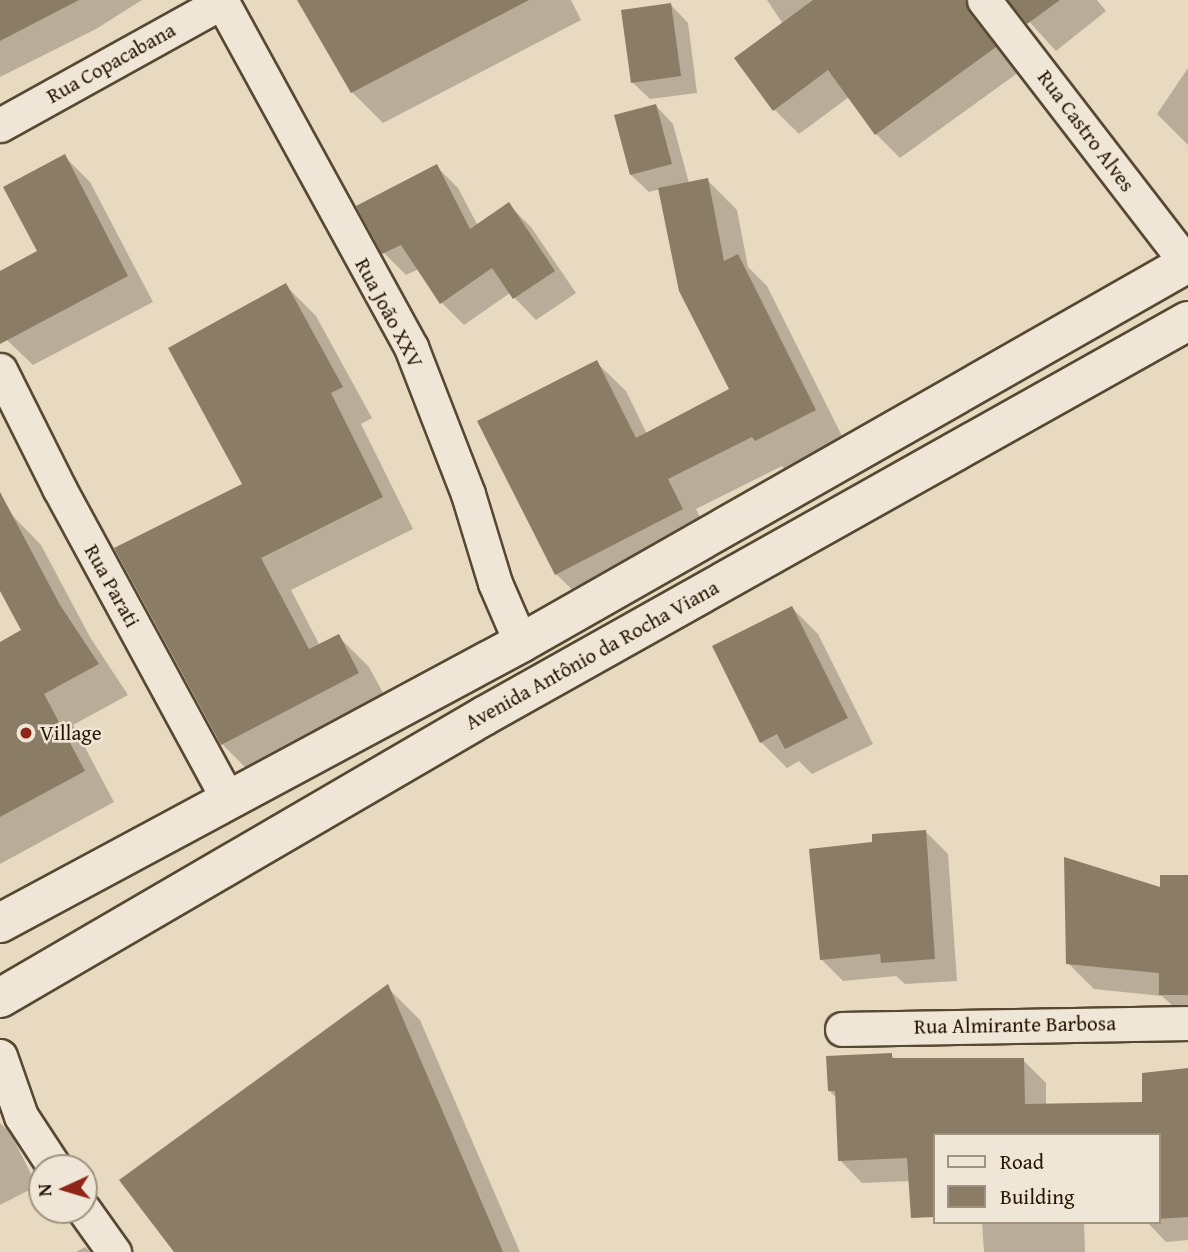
<!DOCTYPE html>
<html>
<head>
<meta charset="utf-8">
<style>
	body { margin:0 }
	#map { position:relative; width:1188px; height:1252px; overflow:hidden; background:#e8d9c1; font-family:"Gentium Book Plus",serif }
	div>[style] { position:absolute }
	.shadow>* { inset:0; background:#0003 }
	.building>* { inset:0; background:#8b7c65 }
	.roads { filter:drop-shadow(2px 0 #574831) drop-shadow(-2px 0 #574831) drop-shadow(0 2px #574831) drop-shadow(0 -2px #574831) }
	.minor>* { height:33px; margin:-16.5px; padding:0 16.5px; transform-origin:16.5px; border-radius:16.5px; background:#f0e6d7 }
	.secondary>* { height:38px; margin:-19px; padding:0 19px; transform-origin:19px; border-radius:19px; background:#f0e6d7 }
	.dots>* { width:19px; height:19px; translate:-50% -50%; box-sizing:border-box; border:4px solid #f0e6d7; border-radius:50% }
	span { translate:-50% -50%; white-space:nowrap; text-align:center; line-height:1.15; -webkit-text-stroke:5px #f0e6d7; paint-order:stroke }
	.street-label { font-size:21px; color:#271701 }
	.poi-label { font-size:21px; color:#271701 }
	.left { translate:0 -50%; text-align:left }
	.legend { position:absolute; left:933px; top:1133px; width:228px; height:91px; box-sizing:border-box; background:#f0e6d7; border:2px solid #a09381; margin:0; padding:9px 12px; list-style:none; font-size:21px; color:#271701 }
	.legend li { display:flex; align-items:center; gap:14px; height:35px }
	.legend b { width:35px; border:2px solid #a09381 }
	.north { position:absolute; left:28px; top:1154px; width:70px; height:70px; box-sizing:border-box; background:#f0e6d7; border:2px solid #a09381; border-radius:50%; rotate:266deg; font-size:19px; font-weight:700; line-height:28px; text-align:center; color:#271701 }
	.north::after { content:''; display:block; margin:auto; width:24px; height:32px; background:#8f2418; clip-path:polygon(50% 0,100% 100%,50% 72%,0 100%) }
</style>
</head>
<body>
<div id="map">
	<div class="shadow">
		<div style="clip-path:polygon(0 0,142px 0,96px 29px,0 77px)"></div>
		<div style="clip-path:polygon(313px 0,571px 0,581px 20px,383px 123px,352px 92px)"></div>
		<div style="clip-path:polygon(767px 0,1097px 0,1106px 11px,1056px 51px,1015px 6px,998px 9px,1019px 72px,900px 158px,876px 134px,849px 97px,799px 134px,774px 109px,783px 24px)"></div>
		<div style="clip-path:polygon(671px 5px,688px 23px,697px 93px,650px 99px,632px 82px)"></div>
		<div style="clip-path:polygon(1188px 68px,1188px 145px,1157px 114px)"></div>
		<div style="clip-path:polygon(656px 106px,673px 124px,689px 183px,707px 180px,737px 210px,748px 267px,767px 286px,844px 440px,786px 470px,782px 466px,696px 509px,711px 539px,586px 603px,556px 574px,596px 362px,626px 391px,647px 434px,731px 390px,660px 189px,649px 192px,631px 175px)"></div>
		<div style="clip-path:polygon(65px 157px,90px 182px,153px 302px,33px 365px,7px 340px,0 326px,0 273px,39px 252px)"></div>
		<div style="clip-path:polygon(436px 166px,458px 188px,478px 226px,509px 205px,531px 227px,576px 293px,536px 320px,510px 293px,464px 325px,442px 303px,419px 269px,406px 275px,384px 253px,358px 207px)"></div>
		<div style="clip-path:polygon(285px 285px,316px 316px,372px 418px,361px 424px,413px 529px,291px 590px,320px 646px,338px 636px,369px 667px,389px 704px,253px 775px,222px 744px,116px 549px,244px 485px)"></div>
		<div style="clip-path:polygon(11px 514px,41px 545px,90px 637px,128px 695px,73px 725px,114px 802px,0 864px,0 644px,24px 631px,0 587px,0 520px)"></div>
		<div style="clip-path:polygon(792px 608px,818px 634px,873px 744px,812px 774px,799px 761px,787px 768px,761px 742px)"></div>
		<div style="clip-path:polygon(926px 832px,948px 854px,957px 981px,905px 984px,896px 976px,843px 981px,821px 959px,874px 844px)"></div>
		<div style="clip-path:polygon(1188px 877px,1188px 1020px,1162px 996px,1094px 989px,1068px 963px,1161px 890px)"></div>
		<div style="clip-path:polygon(387px 987px,420px 1020px,520px 1252px,176px 1252px)"></div>
		<div style="clip-path:polygon(891px 1055px,896px 1060px,1023px 1060px,1046px 1083px,1046px 1105px,1144px 1104px,1188px 1070px,1188px 1240px,1166px 1242px,1147px 1222px,1158px 1222px,1158px 1135px,934px 1135px,934px 1210px,910px 1181px,862px 1183px,840px 1160px,837px 1098px,829px 1091px)"></div>
		<div style="clip-path:polygon(0 1123px,11px 1134px,37px 1186px,0 1205px)"></div>
		<div style="clip-path:polygon(982px 1222px,1084px 1222px,1085px 1252px,984px 1252px)"></div>
		<div style="clip-path:polygon(85px 1247px,90px 1252px,76px 1252px)"></div>
	</div>
	<div class="building">
		<div style="clip-path:polygon(0 0,79px 0,0 41px)"></div>
		<div style="clip-path:polygon(297px 0,529px 0,351px 93px)"></div>
		<div style="clip-path:polygon(813px 0,965px 0,969px 12px,996px 47px,875px 135px,828px 70px,773px 111px,734px 58px)"></div>
		<div style="clip-path:polygon(1008px 0,1060px 0,1027px 24px)"></div>
		<div style="clip-path:polygon(671px 3px,681px 76px,631px 83px,621px 10px)"></div>
		<div style="clip-path:polygon(656px 104px,672px 164px,630px 175px,614px 115px)"></div>
		<div style="clip-path:polygon(65px 154px,128px 276px,0 344px,0 271px,37px 251px,3px 187px)"></div>
		<div style="clip-path:polygon(437px 164px,470px 229px,509px 202px,555px 271px,513px 299px,492px 268px,440px 304px,401px 245px,382px 254px,356px 206px)"></div>
		<div style="clip-path:polygon(708px 178px,724px 261px,738px 254px,816px 410px,755px 441px,752px 437px,668px 479px,683px 509px,555px 575px,477px 421px,597px 360px,636px 438px,729px 389px,679px 291px,658px 188px)"></div>
		<div style="clip-path:polygon(286px 283px,343px 387px,331px 393px,383px 497px,261px 558px,309px 649px,339px 634px,359px 673px,221px 745px,114px 548px,242px 484px,168px 348px)"></div>
		<div style="clip-path:polygon(0 492px,60px 605px,99px 664px,44px 694px,85px 771px,0 817px,0 642px,21px 630px,0 591px)"></div>
		<div style="clip-path:polygon(792px 606px,848px 718px,785px 749px,777px 734px,760px 743px,712px 646px)"></div>
		<div style="clip-path:polygon(926px 830px,935px 959px,881px 963px,880px 954px,820px 960px,809px 849px,872px 842px,872px 834px)"></div>
		<div style="clip-path:polygon(1064px 857px,1160px 887px,1160px 875px,1188px 875px,1188px 995px,1159px 995px,1159px 973px,1066px 964px)"></div>
		<div style="clip-path:polygon(388px 984px,503px 1252px,174px 1252px,119px 1180px)"></div>
		<div style="clip-path:polygon(892px 1053px,892px 1058px,1024px 1058px,1025px 1104px,1142px 1102px,1142px 1073px,1188px 1068px,1188px 1217px,1158px 1219px,1158px 1135px,934px 1135px,934px 1217px,911px 1218px,907px 1158px,838px 1161px,835px 1091px,828px 1091px,826px 1056px)"></div>
	</div>
	<div class="roads">
		<div class="minor">
			<div style="left:221px;top:0;width:396px;rotate:61.3deg"></div>
			<div style="left:411px;top:347px;width:158px;rotate:68.8deg"></div>
			<div style="left:468px;top:494px;width:93px;rotate:73.1deg"></div>
			<div style="left:495px;top:583px;width:65px;rotate:66.6deg"></div>
			<div style="left:984px;top:0;width:333px;rotate:52.4deg"></div>
			<div style="left:0;top:125px;width:254px;rotate:-29deg"></div>
			<div style="left:0;top:370px;width:132px;rotate:63.4deg"></div>
			<div style="left:59px;top:488px;width:354px;rotate:61.5deg"></div>
			<div style="left:842px;top:1029px;width:346px;rotate:-1deg"></div>
			<div style="left:0;top:1056px;width:64px;rotate:70.7deg"></div>
			<div style="left:21px;top:1116px;width:62px;rotate:56.8deg"></div>
			<div style="left:84px;top:1210px;width:52px;rotate:54.5deg"></div>
		</div>
		<div class="secondary">
			<div style="left:0;top:923px;width:591px;rotate:-28.25deg"></div>
			<div style="left:521px;top:643px;width:768px;rotate:-29.67deg"></div>
			<div style="left:0;top:998px;width:560px;rotate:-30.23deg"></div>
			<div style="left:484px;top:716px;width:807px;rotate:-29.3deg"></div>
		</div>
	</div>
	<div class="dots">
		<div style="left:26px;top:733px;background:#8f2418"></div>
	</div>
	<div class="street-label">
		<span style="left:111px;top:63px;rotate:-29deg">Rua Copacabana</span>
		<span style="left:1086px;top:131px;rotate:53deg">Rua Castro Alves</span>
		<span style="left:389px;top:313px;rotate:62deg">Rua João XXV</span>
		<span style="left:112px;top:586px;rotate:61deg">Rua Parati</span>
		<span style="left:592px;top:655px;rotate:-29deg">Avenida Antônio da Rocha Viana</span>
		<span style="left:1015px;top:1025px;rotate:-1deg">Rua Almirante Barbosa</span>
	</div>
	<div class="poi-label">
		<span class="left" style="left:40px;top:733px">Village</span>
	</div>
	<ul class="legend">
	<li><b style="height:9px;background:#f0e6d7"></b>Road</li>
	<li><b style="height:19px;background:#8b7c65"></b>Building</li>
	</ul>
	<div class="north">N</div>
</div>
</body>
</html>
